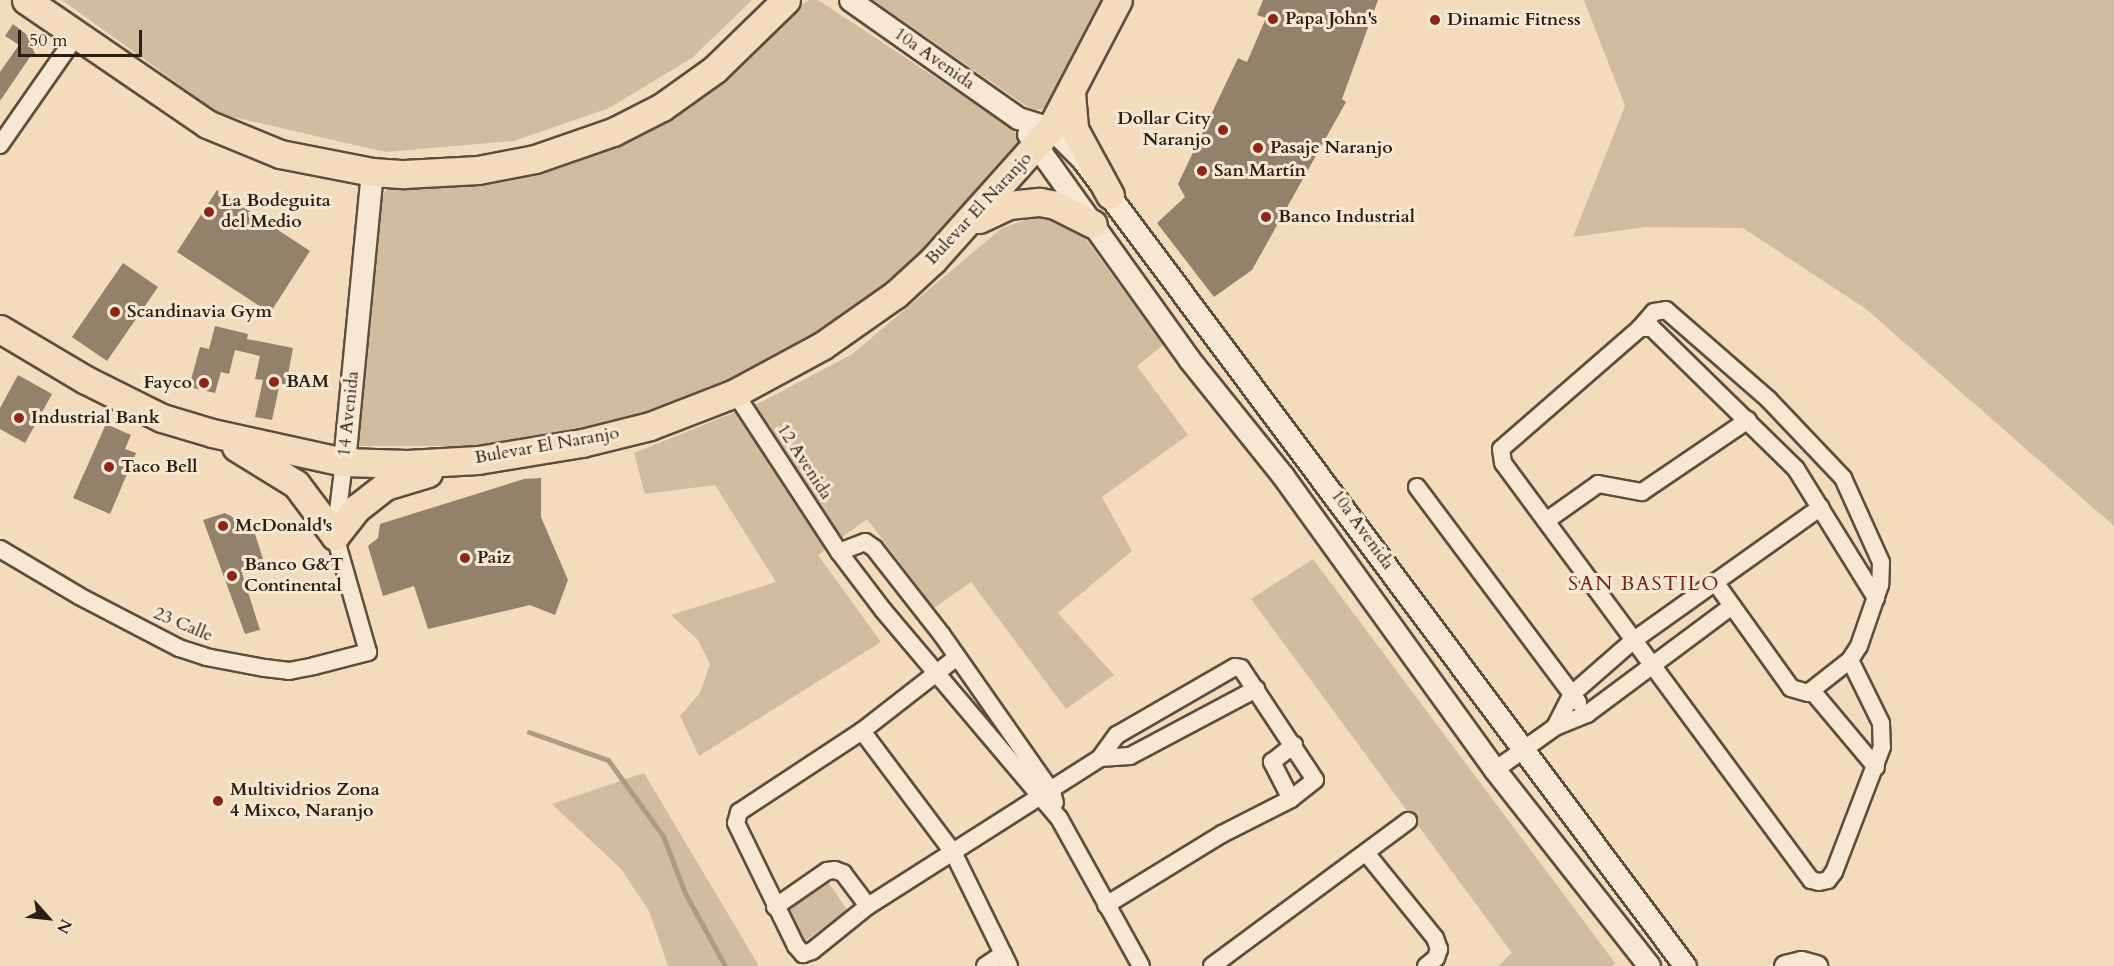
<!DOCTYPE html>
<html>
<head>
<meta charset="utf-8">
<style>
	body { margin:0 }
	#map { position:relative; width:2114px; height:966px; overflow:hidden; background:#f3dcbc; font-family:Cardo,serif }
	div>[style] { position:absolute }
	.green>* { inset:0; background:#d1bc9f }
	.stream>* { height:5px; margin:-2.5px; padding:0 2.5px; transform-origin:2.5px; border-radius:2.5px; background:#af9b83 }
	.building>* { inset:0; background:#93816b }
	.roads { filter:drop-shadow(2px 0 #5d4e3d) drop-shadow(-2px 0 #5d4e3d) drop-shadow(0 2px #5d4e3d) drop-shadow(0 -2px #5d4e3d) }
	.minor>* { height:16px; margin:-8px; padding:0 8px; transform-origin:8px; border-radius:8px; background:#f7e8d3 }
	.tertiary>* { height:21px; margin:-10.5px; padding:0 10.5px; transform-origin:10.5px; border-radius:10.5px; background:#f7e8d3 }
	.primary>* { height:27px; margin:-13.5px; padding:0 13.5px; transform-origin:13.5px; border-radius:13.5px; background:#f3dcbc }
	.dots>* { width:16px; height:16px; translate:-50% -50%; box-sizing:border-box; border:3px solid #f7e8d3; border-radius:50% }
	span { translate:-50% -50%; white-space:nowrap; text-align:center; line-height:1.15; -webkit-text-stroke:6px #f7e8d3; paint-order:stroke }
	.poi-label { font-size:18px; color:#2b1e13; font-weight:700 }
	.left { translate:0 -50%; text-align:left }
	.right { translate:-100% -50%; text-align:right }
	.street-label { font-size:18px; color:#2b1e13 }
	.neighbourhood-label { font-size:20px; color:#7a1f14; letter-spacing:1.5px }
	.north { position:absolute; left:18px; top:888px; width:60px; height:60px; -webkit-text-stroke:4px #f7e8d3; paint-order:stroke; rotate:117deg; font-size:16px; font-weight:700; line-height:24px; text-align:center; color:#2b1e13 }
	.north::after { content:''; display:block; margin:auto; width:21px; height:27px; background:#2b1e13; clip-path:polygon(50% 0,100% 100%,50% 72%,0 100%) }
	.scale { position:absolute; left:18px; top:30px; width:124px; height:27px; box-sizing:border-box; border:3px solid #2b1e13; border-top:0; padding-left:8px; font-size:18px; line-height:21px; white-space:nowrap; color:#2b1e13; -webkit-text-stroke:4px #f7e8d3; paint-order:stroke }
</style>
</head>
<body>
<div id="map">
	<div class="green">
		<div style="clip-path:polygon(62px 0,752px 0,692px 58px,609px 108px,514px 141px,385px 152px,220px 114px)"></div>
		<div style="clip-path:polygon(809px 0,818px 0,1015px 130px,1018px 141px,995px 178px,926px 251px,873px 296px,810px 339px,744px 374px,654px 412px,573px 436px,461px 446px,359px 446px,353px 442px,375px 205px,388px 188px,400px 183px,458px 185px,518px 178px,572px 164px,645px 131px,708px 92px,792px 12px)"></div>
		<div style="clip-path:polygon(873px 0,1104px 0,1054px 99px,1043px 109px,1032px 110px)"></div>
		<div style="clip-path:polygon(1584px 0,2114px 0,2114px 526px,1866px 309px,1743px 228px,1646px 227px,1573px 237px,1625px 106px)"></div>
		<div style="clip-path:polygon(1034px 217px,1058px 221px,1080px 231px,1163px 345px,1137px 366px,1188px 435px,1102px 497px,1132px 551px,1058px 613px,1114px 675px,1066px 709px,971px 582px,934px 608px,867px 519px,818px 555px,881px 642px,699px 756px,680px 716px,700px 693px,710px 664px,698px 640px,671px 615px,776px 582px,715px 485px,645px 494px,634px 453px,763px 401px,851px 355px,1002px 228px)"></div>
		<div style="clip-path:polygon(1313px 559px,1615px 963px,1612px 966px,1498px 966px,1512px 953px,1251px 599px)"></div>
		<div style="clip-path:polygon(644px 773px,759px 966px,668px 966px,649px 911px,621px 869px,552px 804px)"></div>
		<div style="clip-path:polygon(827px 880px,847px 910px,801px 944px,779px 915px)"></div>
	</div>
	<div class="stream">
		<div style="left:529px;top:732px;width:84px;rotate:19.5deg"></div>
		<div style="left:608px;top:760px;width:94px;rotate:54.1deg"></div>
		<div style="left:663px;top:836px;width:61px;rotate:68.9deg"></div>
		<div style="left:685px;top:893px;width:83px;rotate:61.3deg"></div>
	</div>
	<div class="building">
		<div style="clip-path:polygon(1263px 0,1378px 0,1342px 99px,1346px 102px,1252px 270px,1214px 297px,1157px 223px,1185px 197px,1178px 184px,1238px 58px,1247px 62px,1266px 18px,1257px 15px)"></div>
		<div style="clip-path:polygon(13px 24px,26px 34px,36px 56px,32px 54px,0 101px,0 72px,19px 45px,5px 36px)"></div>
		<div style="clip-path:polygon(217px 190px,310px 251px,270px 313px,177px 252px)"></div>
		<div style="clip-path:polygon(123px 263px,158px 287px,107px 361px,72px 337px)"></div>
		<div style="clip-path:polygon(215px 326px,248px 334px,247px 339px,293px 348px,286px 385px,280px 383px,272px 420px,255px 417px,263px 380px,255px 379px,260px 356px,235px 350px,229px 374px,221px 372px,215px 393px,189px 387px,200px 347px,209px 349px)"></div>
		<div style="clip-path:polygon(18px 375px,52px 394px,25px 443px,0 429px,0 408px)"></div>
		<div style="clip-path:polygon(106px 424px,131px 435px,125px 449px,136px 453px,110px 514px,73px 498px)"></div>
		<div style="clip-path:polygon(541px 478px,541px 517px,568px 580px,555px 615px,530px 605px,428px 629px,414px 586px,383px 596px,368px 546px,378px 538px,380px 524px,524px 479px)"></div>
		<div style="clip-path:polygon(225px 513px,253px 528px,265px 565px,242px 573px,260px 630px,245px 634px,203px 520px)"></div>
	</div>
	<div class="roads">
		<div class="minor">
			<div style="left:0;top:145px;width:133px;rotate:-55.1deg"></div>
			<div style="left:1640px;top:328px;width:21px;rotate:-49deg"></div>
			<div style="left:1654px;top:312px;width:12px;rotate:-9deg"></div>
			<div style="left:1666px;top:310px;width:137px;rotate:41.1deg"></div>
			<div style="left:1769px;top:400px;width:108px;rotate:46.5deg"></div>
			<div style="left:1843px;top:478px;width:92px;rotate:65.7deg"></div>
			<div style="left:1881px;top:562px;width:23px;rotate:92deg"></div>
			<div style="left:1880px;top:585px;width:65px;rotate:109deg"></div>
			<div style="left:1859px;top:646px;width:17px;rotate:123deg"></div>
			<div style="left:1850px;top:660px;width:53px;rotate:141.8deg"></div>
			<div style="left:1808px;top:693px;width:18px;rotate:-164deg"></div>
			<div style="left:1791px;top:688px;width:130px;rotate:-125.6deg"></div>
			<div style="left:735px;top:393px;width:190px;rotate:56.8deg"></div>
			<div style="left:839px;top:552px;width:73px;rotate:52.8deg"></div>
			<div style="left:883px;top:610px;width:272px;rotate:49.8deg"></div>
			<div style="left:1059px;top:818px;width:169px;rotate:61deg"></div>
			<div style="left:1417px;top:487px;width:269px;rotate:53.2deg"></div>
			<div style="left:1546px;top:521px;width:64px;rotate:-35.4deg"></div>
			<div style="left:1598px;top:484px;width:45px;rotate:10.3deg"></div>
			<div style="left:1642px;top:492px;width:128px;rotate:-34.2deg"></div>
			<div style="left:0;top:549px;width:92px;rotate:30.7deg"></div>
			<div style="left:79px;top:596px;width:113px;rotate:27.5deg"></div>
			<div style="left:179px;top:648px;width:28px;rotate:18deg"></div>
			<div style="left:206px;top:657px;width:60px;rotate:10.6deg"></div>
			<div style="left:265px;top:668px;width:24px;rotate:7deg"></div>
			<div style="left:289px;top:671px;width:25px;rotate:-11deg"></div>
			<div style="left:314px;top:666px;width:56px;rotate:-14.5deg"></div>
			<div style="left:368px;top:652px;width:121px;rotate:-105.9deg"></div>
			<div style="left:335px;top:536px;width:75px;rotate:-83.1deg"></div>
			<div style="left:839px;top:552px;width:28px;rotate:-21deg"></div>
			<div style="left:865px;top:542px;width:11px;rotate:34deg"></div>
			<div style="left:874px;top:548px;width:110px;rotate:52deg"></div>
			<div style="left:942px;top:635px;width:192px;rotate:55deg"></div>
			<div style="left:1052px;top:792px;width:11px;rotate:75deg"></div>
			<div style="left:957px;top:657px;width:120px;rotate:142.1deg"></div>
			<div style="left:862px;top:731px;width:147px;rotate:146.6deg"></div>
			<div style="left:739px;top:812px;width:11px;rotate:105deg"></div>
			<div style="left:736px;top:823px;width:137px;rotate:64deg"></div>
			<div style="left:796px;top:946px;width:11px;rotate:49deg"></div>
			<div style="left:803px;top:954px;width:9px;rotate:-18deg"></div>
			<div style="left:812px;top:951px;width:72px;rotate:-38.8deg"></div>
			<div style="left:868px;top:906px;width:275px;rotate:-32.5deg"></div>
			<div style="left:1100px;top:758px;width:29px;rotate:-54deg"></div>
			<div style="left:1117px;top:735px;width:136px;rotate:-30deg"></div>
			<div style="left:1235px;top:667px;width:6px;rotate:9deg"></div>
			<div style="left:1241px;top:668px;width:134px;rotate:56.5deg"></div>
			<div style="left:1315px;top:780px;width:31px;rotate:142deg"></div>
			<div style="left:1291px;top:799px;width:77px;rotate:153.1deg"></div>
			<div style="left:1222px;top:834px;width:136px;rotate:148.5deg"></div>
			<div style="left:1850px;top:660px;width:70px;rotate:63.8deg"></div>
			<div style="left:1881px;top:723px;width:24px;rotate:88deg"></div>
			<div style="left:1882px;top:747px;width:134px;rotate:111deg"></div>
			<div style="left:1834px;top:872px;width:10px;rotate:127deg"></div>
			<div style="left:1828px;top:880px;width:9px;rotate:167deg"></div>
			<div style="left:1819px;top:882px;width:8px;rotate:-166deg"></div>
			<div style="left:1811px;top:880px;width:518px;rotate:-126.45deg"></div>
			<div style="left:1503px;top:463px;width:14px;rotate:-98deg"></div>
			<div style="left:1501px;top:449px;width:184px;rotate:-41deg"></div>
			<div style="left:1640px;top:328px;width:12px"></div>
			<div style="left:1652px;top:328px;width:202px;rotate:44.4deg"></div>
			<div style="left:1796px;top:469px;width:152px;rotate:58.2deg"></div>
			<div style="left:1813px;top:692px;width:98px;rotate:50deg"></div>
			<div style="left:1555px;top:727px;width:37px;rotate:-63deg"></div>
			<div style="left:1572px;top:694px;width:82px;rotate:-41.1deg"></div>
			<div style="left:1634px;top:640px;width:229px;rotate:-35.4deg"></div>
			<div style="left:862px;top:731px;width:151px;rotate:53.1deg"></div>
			<div style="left:953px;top:852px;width:127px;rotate:63.8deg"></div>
			<div style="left:1100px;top:758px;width:30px;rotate:-4deg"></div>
			<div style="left:1130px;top:756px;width:143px;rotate:-28deg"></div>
			<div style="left:1495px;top:770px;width:74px;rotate:-35.6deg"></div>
			<div style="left:1555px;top:727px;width:35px;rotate:-22deg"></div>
			<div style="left:1587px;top:714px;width:181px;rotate:-36.7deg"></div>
			<div style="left:1291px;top:799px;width:42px;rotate:-117.2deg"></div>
			<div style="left:1272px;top:762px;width:28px;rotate:-38deg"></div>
			<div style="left:1367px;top:854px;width:108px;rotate:51deg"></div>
			<div style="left:1435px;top:938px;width:12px;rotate:70deg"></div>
			<div style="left:1439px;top:949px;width:9px;rotate:108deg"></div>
			<div style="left:1436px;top:958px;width:13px;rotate:141deg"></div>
			<div style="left:775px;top:907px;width:63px;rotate:-34.7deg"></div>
			<div style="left:827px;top:871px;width:8px;rotate:-7deg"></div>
			<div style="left:835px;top:870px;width:9px;rotate:21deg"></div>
			<div style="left:843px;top:873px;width:41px;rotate:52.9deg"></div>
			<div style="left:985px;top:966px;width:22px;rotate:-34deg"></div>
			<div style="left:1212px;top:966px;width:244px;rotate:-36.5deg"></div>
		</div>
		<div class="tertiary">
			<div style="left:850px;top:0;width:205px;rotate:35.1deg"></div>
			<div style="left:1018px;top:118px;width:34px;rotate:17deg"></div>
			<div style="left:1051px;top:128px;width:44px;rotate:45deg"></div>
			<div style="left:1082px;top:159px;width:1007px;rotate:53.23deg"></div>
			<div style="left:1028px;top:134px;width:277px;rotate:54.4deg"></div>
			<div style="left:1189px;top:359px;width:150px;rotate:51.2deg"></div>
			<div style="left:1283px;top:476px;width:362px;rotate:54.2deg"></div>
			<div style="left:1495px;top:770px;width:249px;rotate:51.8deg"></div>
			<div style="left:344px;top:462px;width:291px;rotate:-84.5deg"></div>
			<div style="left:1785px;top:966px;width:16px;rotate:-14deg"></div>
			<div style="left:1801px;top:962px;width:16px;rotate:15deg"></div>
		</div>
		<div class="primary">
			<div style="left:26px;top:0;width:219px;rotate:34.4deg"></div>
			<div style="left:207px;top:124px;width:79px;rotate:22.3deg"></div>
			<div style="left:280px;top:154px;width:94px;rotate:11.1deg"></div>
			<div style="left:372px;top:172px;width:32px;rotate:4deg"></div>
			<div style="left:404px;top:174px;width:74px;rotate:-3.1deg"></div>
			<div style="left:478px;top:170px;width:58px;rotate:-10.9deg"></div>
			<div style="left:535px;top:159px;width:83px;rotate:-19.1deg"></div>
			<div style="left:613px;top:132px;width:55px;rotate:-27deg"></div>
			<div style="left:662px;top:107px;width:65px;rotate:-35.6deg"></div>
			<div style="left:715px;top:69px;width:99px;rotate:-44.2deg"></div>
			<div style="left:1071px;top:93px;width:36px;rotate:85deg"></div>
			<div style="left:1074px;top:129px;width:75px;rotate:61.4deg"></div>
			<div style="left:979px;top:219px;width:33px;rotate:-25deg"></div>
			<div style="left:1009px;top:205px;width:31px;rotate:-6deg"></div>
			<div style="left:1040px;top:202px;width:15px;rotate:11deg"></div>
			<div style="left:1055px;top:205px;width:42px;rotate:26.6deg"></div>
			<div style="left:0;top:329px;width:100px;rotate:30.7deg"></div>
			<div style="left:86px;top:380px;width:85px;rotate:26.6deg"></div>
			<div style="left:162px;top:418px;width:52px;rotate:16.7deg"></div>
			<div style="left:212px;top:433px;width:135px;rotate:12.4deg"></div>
			<div style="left:344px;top:462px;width:63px;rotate:1.8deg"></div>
			<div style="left:407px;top:464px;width:71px;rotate:-3.2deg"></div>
			<div style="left:478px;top:460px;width:105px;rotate:-9.3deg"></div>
			<div style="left:582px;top:443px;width:70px;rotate:-14deg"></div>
			<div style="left:650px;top:426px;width:91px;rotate:-21.2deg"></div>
			<div style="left:735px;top:393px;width:99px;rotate:-28.4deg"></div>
			<div style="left:822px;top:346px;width:90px;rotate:-35.1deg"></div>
			<div style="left:896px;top:294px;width:50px;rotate:-42.6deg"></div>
			<div style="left:933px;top:260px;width:177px;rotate:-48.2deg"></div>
			<div style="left:1051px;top:128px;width:144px;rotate:-62.4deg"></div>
			<div style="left:236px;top:447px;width:70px;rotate:31.7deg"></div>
			<div style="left:296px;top:484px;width:65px;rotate:53.1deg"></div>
			<div style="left:335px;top:536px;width:36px;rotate:-52deg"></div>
			<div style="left:357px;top:508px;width:36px;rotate:-38deg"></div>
			<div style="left:385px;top:486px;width:45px;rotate:-16.8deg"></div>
		</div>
	</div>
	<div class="dots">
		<div style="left:1273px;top:19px;background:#8f2418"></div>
		<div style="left:1435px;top:20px;background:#8f2418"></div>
		<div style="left:1223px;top:130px;background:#8f2418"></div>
		<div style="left:1258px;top:148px;background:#8f2418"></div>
		<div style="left:1202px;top:171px;background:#8f2418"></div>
		<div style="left:209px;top:212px;background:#8f2418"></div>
		<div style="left:1266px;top:217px;background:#8f2418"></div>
		<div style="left:115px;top:312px;background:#8f2418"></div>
		<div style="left:274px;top:382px;background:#8f2418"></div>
		<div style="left:204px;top:383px;background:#8f2418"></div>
		<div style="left:19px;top:418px;background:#8f2418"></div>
		<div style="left:109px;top:467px;background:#8f2418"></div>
		<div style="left:223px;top:526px;background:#8f2418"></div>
		<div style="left:465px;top:558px;background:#8f2418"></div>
		<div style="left:232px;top:576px;background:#8f2418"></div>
		<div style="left:218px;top:801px;background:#8f2418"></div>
	</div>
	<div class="poi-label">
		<span class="left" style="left:1285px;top:19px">Papa John's</span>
		<span class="left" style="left:1447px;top:20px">Dinamic Fitness</span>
		<span class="right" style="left:1211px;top:130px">Dollar City<br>Naranjo</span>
		<span class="left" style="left:1270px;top:148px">Pasaje Naranjo</span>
		<span class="left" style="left:1214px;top:171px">San Martín</span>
		<span class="left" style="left:221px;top:212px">La Bodeguita<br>del Medio</span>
		<span class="left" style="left:1278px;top:217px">Banco Industrial</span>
		<span class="left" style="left:127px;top:312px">Scandinavia Gym</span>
		<span class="left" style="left:286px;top:382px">BAM</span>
		<span class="right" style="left:192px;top:383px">Fayco</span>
		<span class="left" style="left:31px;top:418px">Industrial Bank</span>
		<span class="left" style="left:121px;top:467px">Taco Bell</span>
		<span class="left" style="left:235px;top:526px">McDonald's</span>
		<span class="left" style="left:477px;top:558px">Paiz</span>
		<span class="left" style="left:244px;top:576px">Banco G&amp;T<br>Continental</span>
		<span class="left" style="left:230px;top:801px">Multividrios Zona<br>4 Mixco, Naranjo</span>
	</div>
	<div class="street-label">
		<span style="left:934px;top:59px;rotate:35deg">10a Avenida</span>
		<span style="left:979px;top:209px;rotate:-47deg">Bulevar El Naranjo</span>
		<span style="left:349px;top:414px;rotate:-84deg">14 Avenida</span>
		<span style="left:547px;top:446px;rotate:-10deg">Bulevar El Naranjo</span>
		<span style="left:804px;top:462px;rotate:57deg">12 Avenida</span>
		<span style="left:1362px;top:530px;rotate:54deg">10a Avenida</span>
		<span style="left:183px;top:625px;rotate:23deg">23 Calle</span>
	</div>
	<div class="neighbourhood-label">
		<span style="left:1644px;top:583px">SAN BASTILO</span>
	</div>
	<div class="north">N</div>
	<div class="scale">50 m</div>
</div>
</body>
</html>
